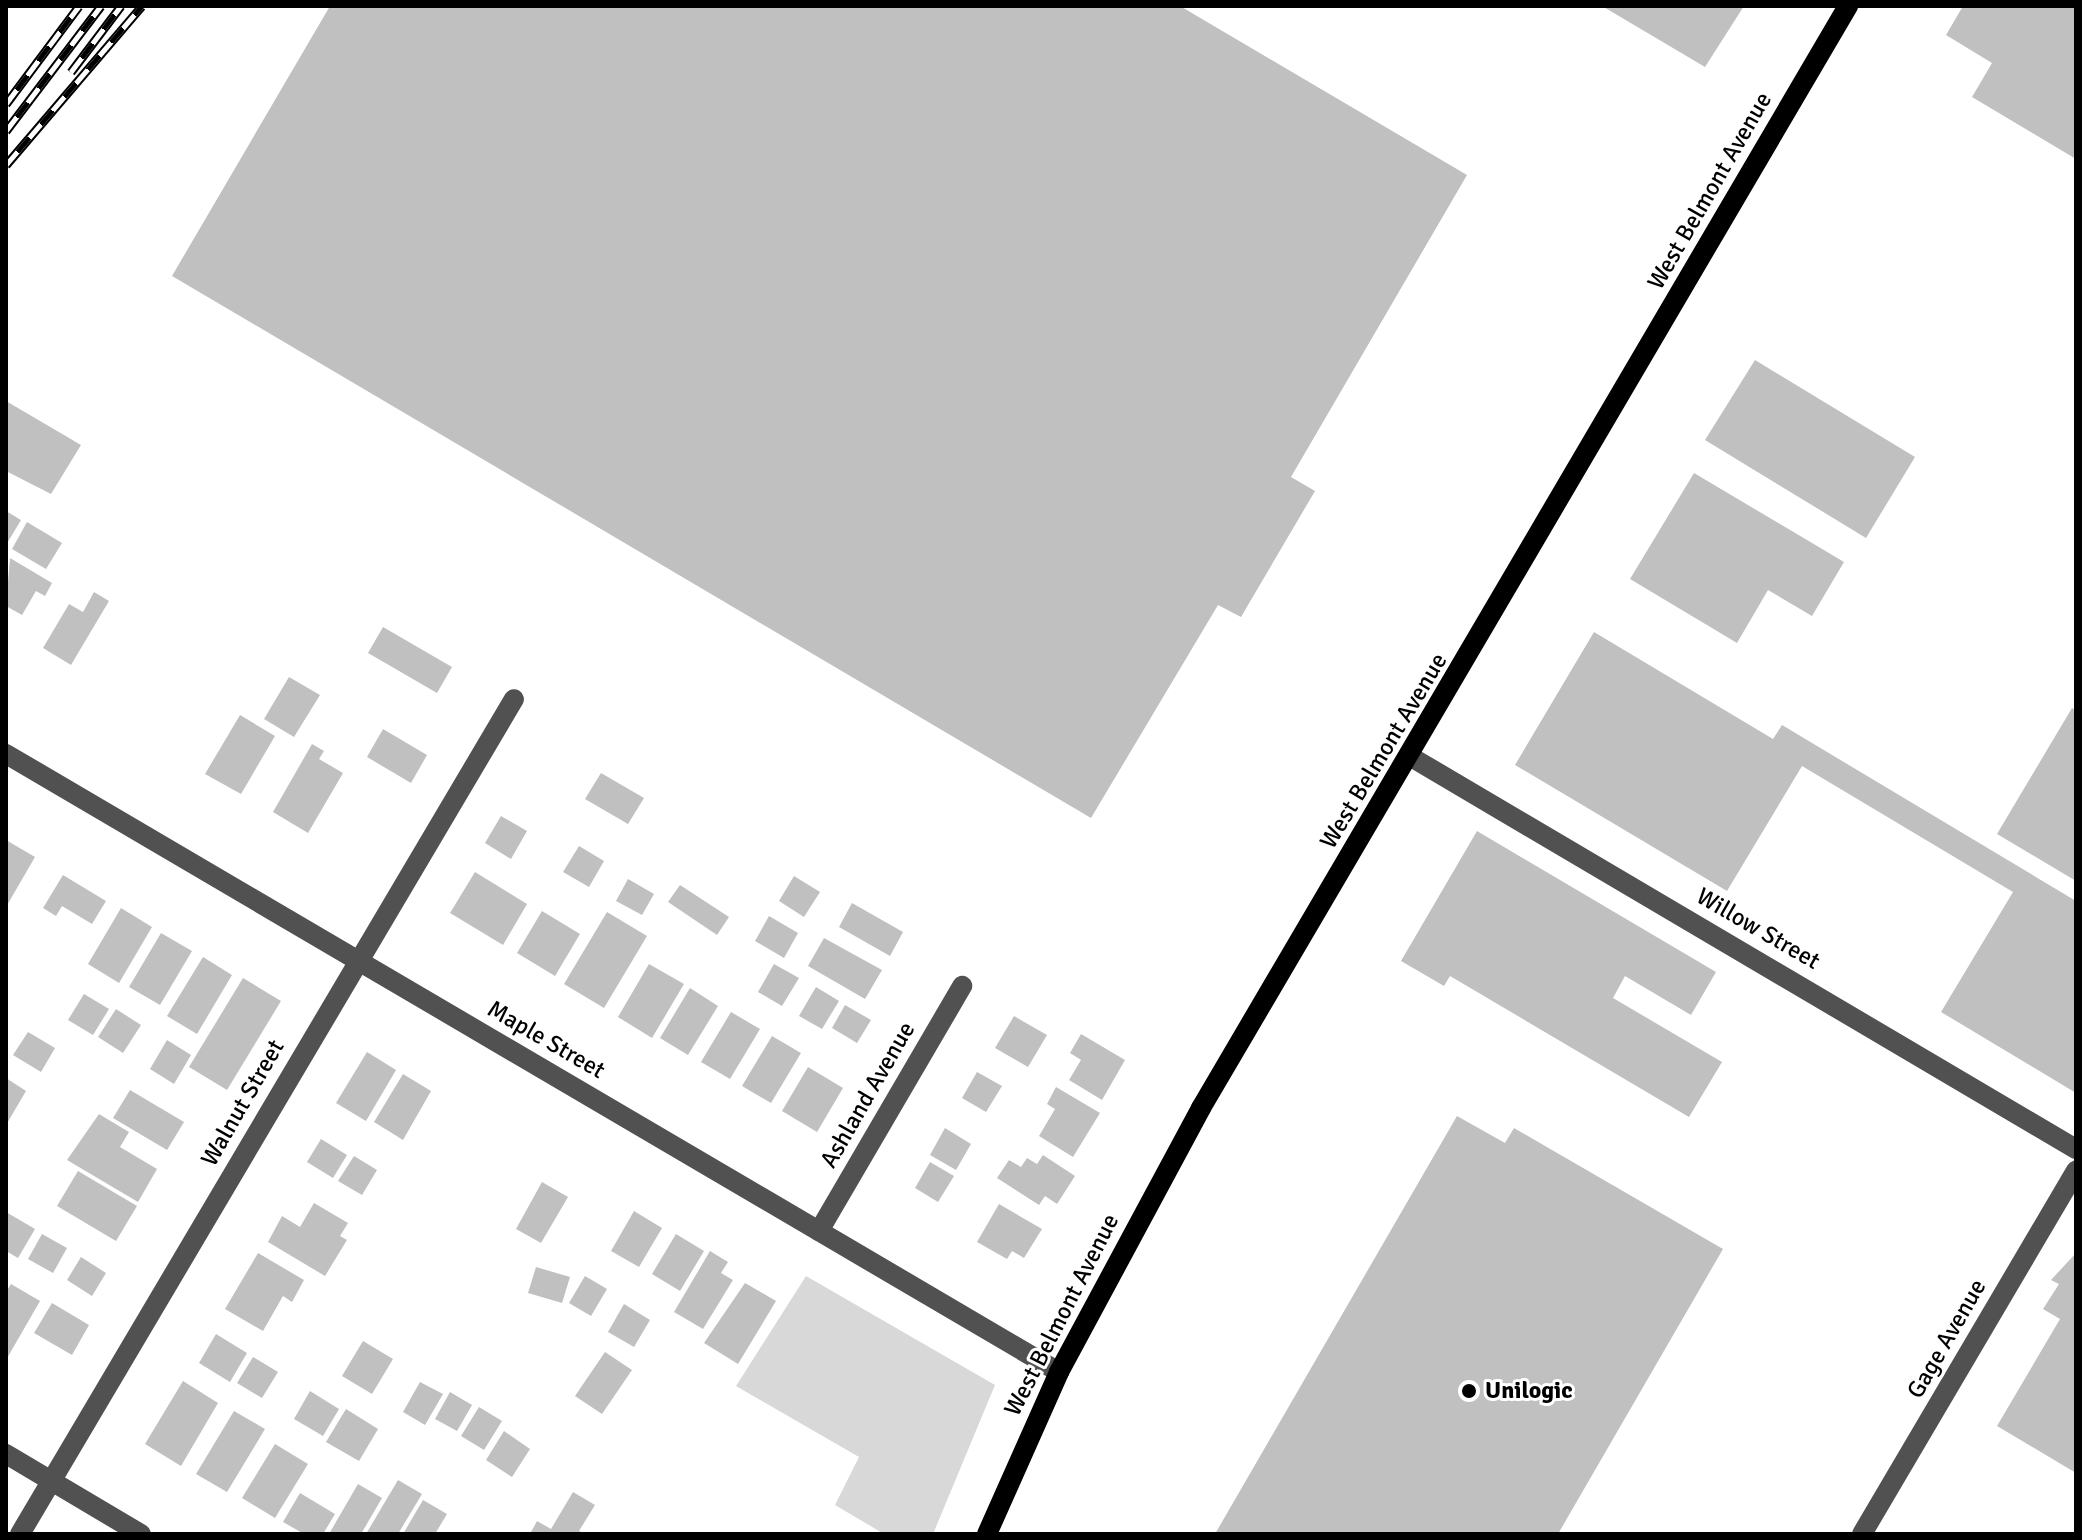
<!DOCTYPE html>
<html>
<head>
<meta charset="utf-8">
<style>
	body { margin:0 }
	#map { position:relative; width:2082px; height:1540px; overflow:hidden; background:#fff; font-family:Signika,sans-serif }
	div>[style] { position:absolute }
	.green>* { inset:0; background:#d8d8d8 }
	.building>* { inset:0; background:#c0c0c0 }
	.minor>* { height:20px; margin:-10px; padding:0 10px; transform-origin:10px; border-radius:10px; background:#515151 }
	.major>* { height:20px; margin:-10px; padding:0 10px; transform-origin:10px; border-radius:10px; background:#000 }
	.rail>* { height:9px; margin-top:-4.5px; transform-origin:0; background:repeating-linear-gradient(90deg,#fff 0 18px,#000 0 36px); box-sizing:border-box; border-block:2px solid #000 }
	.dots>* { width:22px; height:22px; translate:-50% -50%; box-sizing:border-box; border:4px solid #fff; border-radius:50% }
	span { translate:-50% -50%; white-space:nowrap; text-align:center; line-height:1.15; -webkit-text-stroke:6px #fff; paint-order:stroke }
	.street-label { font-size:24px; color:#000 }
	.poi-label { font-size:24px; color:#000; font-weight:700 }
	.left { translate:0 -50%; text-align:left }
	.frame { position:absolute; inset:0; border:8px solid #000; pointer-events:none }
</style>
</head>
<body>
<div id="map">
	<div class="green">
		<div style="clip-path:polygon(806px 1276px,995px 1385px,933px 1534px,884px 1534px,835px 1505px,859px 1457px,736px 1386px)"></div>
	</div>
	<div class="building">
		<div style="clip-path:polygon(330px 6px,1180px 6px,1467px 175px,1291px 477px,1315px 491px,1241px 617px,1218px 605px,1091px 818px,172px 276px)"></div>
		<div style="clip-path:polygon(1602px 6px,1744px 6px,1705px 67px)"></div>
		<div style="clip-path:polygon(1963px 6px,2076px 6px,2076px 159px,1972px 97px,1992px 63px,1946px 35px)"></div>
		<div style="clip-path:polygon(1755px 360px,1915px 457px,1866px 538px,1705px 440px)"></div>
		<div style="clip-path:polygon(6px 401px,81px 445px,51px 494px,6px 471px)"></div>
		<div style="clip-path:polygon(1694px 473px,1844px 562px,1812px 616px,1768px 590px,1737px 643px,1630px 579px)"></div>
		<div style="clip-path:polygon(6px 511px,21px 520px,6px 545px)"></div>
		<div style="clip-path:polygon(27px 522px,62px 543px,46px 569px,12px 549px)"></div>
		<div style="clip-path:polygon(10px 558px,52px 583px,45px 596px,36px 591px,22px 615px,6px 606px)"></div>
		<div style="clip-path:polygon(94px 592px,109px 601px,71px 665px,43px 648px,69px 604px,83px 612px)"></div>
		<div style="clip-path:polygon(383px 627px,452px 667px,437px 693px,368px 653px)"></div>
		<div style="clip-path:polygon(1594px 632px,1773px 739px,1782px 725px,2076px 901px,2076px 1093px,1941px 1012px,2013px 892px,1802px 766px,1727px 891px,1515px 765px)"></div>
		<div style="clip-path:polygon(289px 677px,320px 695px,294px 737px,264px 719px)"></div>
		<div style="clip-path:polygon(2072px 708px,2076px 711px,2076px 881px,1997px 834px)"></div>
		<div style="clip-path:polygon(240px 715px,275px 736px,241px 794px,205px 774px)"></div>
		<div style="clip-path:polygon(383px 729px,427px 755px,411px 783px,367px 757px)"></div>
		<div style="clip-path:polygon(312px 744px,324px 751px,319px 759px,343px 773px,308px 833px,273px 812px)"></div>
		<div style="clip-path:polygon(601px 773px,644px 798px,628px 824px,585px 799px)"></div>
		<div style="clip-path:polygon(501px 816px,527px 831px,511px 859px,485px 843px)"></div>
		<div style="clip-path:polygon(1477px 831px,1716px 972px,1691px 1015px,1625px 976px,1613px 998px,1722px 1062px,1689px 1117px,1450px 976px,1444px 986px,1401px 961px)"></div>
		<div style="clip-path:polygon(6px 840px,35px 857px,6px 907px)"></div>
		<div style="clip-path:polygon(579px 846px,604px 861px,589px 887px,563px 872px)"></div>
		<div style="clip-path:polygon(475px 872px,527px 904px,503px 945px,450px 913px)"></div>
		<div style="clip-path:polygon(63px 875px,106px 901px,92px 924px,62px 906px,56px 916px,43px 908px)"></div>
		<div style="clip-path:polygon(794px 876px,820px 892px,804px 917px,779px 901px)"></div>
		<div style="clip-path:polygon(628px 879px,654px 894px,642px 915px,616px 901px)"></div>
		<div style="clip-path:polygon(680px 885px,729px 917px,717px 935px,668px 902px)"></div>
		<div style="clip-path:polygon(852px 903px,903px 932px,890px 956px,839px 927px)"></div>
		<div style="clip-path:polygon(121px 908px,152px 927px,119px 983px,88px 964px)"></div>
		<div style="clip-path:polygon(542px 911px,580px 934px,555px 976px,517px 953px)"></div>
		<div style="clip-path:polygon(607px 912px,647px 936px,604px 1008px,564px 984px)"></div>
		<div style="clip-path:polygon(769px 916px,798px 933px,784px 958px,755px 941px)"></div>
		<div style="clip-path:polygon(161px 933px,192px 951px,160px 1005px,129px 987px)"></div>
		<div style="clip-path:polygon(824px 938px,882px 970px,865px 999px,808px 966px)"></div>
		<div style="clip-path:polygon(203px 957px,232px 975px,197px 1034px,167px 1016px)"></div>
		<div style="clip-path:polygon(649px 964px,684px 984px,652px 1038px,618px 1017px)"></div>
		<div style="clip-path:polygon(774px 964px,799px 978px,782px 1006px,758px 992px)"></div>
		<div style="clip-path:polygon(243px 978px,281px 1001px,227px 1090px,189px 1067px)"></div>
		<div style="clip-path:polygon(816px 987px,839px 1001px,822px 1029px,799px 1016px)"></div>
		<div style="clip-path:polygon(690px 988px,718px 1006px,688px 1055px,660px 1038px)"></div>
		<div style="clip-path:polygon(84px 994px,109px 1009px,93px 1035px,68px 1020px)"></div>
		<div style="clip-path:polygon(845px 1005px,871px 1020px,857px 1043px,832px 1028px)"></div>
		<div style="clip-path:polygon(116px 1009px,141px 1025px,123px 1053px,98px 1037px)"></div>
		<div style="clip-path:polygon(731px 1012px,760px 1029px,730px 1079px,701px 1062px)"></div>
		<div style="clip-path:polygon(1014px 1016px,1047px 1035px,1028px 1067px,995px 1048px)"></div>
		<div style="clip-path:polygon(28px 1032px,55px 1048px,41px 1072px,13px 1055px)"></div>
		<div style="clip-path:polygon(1081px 1034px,1125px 1060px,1102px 1100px,1069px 1080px,1081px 1060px,1070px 1053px)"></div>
		<div style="clip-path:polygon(772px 1036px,801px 1053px,771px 1103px,742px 1086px)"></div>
		<div style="clip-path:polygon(167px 1040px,191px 1055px,174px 1084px,150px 1069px)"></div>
		<div style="clip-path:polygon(367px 1052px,396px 1070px,366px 1121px,336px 1103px)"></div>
		<div style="clip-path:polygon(808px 1067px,843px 1088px,817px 1132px,782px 1111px)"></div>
		<div style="clip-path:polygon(977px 1072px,1002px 1086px,986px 1112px,962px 1098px)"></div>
		<div style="clip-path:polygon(403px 1074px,431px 1091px,403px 1140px,374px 1122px)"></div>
		<div style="clip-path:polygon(6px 1078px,26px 1091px,6px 1125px)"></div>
		<div style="clip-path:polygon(1056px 1087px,1100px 1113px,1073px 1157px,1039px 1136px,1055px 1109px,1047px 1104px)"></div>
		<div style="clip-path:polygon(130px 1090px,184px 1122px,167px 1150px,113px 1118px)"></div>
		<div style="clip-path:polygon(99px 1114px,129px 1132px,120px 1147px,157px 1169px,138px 1202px,67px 1160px)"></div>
		<div style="clip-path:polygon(1457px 1116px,1505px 1143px,1514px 1128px,1723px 1249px,1558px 1534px,1215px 1534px)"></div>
		<div style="clip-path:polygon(945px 1128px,971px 1144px,956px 1170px,930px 1155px)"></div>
		<div style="clip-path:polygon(321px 1139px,347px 1155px,333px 1178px,307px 1162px)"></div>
		<div style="clip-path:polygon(1043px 1155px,1075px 1176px,1057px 1204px,1045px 1196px,1039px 1205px,997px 1178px,1009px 1160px,1021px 1167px,1027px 1158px,1037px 1164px)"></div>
		<div style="clip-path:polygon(354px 1156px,377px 1170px,362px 1195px,338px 1181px)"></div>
		<div style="clip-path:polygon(930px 1162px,954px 1176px,938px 1202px,915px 1188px)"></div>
		<div style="clip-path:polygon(78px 1171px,137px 1206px,116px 1241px,57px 1206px)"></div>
		<div style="clip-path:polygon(542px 1182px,568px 1197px,541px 1243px,516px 1229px)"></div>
		<div style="clip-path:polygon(314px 1203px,348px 1223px,340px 1236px,347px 1240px,325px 1276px,268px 1242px,282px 1216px,300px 1227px)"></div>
		<div style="clip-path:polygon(999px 1204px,1042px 1229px,1024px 1258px,1012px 1251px,1007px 1259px,977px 1242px)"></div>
		<div style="clip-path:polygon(634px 1211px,662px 1228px,639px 1267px,611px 1251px)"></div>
		<div style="clip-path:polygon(6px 1212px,35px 1229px,18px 1258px,6px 1251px)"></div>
		<div style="clip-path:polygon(42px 1234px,67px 1248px,53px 1273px,28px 1259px)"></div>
		<div style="clip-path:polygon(676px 1234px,704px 1251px,680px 1291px,652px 1274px)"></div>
		<div style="clip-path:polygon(710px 1251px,728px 1262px,721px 1273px,733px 1280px,703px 1329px,674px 1312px)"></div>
		<div style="clip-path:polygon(258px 1253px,304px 1280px,292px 1302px,283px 1296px,263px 1331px,225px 1309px)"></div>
		<div style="clip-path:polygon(2076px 1253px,2076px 1473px,1997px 1426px,2060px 1319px,2043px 1309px,2059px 1284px,2051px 1280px)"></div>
		<div style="clip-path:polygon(81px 1257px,106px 1273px,92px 1296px,67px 1280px)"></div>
		<div style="clip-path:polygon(536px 1267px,570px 1277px,562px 1303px,528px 1293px)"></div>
		<div style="clip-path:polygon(585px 1276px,607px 1289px,591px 1316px,569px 1303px)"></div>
		<div style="clip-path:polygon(745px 1283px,776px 1301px,738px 1364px,704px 1343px)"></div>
		<div style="clip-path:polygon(11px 1284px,40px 1301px,6px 1360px,6px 1292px)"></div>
		<div style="clip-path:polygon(52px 1303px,89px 1325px,72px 1355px,34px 1333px)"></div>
		<div style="clip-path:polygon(624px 1304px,650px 1320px,634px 1347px,608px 1332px)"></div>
		<div style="clip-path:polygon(216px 1334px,247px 1353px,230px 1382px,199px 1363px)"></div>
		<div style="clip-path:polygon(363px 1341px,393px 1359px,372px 1394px,342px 1376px)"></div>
		<div style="clip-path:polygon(605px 1352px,632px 1370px,602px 1414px,575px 1396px)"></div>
		<div style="clip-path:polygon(253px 1357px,278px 1372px,262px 1398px,237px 1383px)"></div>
		<div style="clip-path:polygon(183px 1381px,218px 1403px,181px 1466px,145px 1444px)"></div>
		<div style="clip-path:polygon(420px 1382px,443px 1394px,425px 1425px,403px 1412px)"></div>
		<div style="clip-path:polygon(310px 1391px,339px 1409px,323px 1436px,294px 1419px)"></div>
		<div style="clip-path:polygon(450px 1392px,472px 1405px,457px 1431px,435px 1419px)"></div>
		<div style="clip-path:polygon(479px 1407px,502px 1421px,484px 1450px,461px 1436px)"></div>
		<div style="clip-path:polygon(346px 1409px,378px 1429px,359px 1461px,326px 1442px)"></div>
		<div style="clip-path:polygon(234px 1411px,265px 1429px,227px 1492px,196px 1474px)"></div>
		<div style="clip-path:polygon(504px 1431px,530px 1449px,512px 1477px,486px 1460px)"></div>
		<div style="clip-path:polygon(275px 1444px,308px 1464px,275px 1518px,242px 1498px)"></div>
		<div style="clip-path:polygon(398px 1480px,422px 1494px,398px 1534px,366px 1534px)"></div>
		<div style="clip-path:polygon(358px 1484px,382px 1498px,361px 1534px,329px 1534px)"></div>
		<div style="clip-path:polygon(573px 1492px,595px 1505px,579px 1531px,586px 1534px,530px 1534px,537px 1521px,551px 1529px)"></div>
		<div style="clip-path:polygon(300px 1493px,335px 1514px,323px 1534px,304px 1534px,283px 1522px)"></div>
		<div style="clip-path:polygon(423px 1500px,447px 1514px,435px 1534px,403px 1534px)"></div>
	</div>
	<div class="minor">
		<div style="left:6px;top:754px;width:1221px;rotate:30.41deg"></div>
		<div style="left:1411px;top:757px;width:772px;rotate:30.52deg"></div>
		<div style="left:819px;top:1231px;width:284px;rotate:-59.7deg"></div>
		<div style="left:6px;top:1454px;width:157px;rotate:30.7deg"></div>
		<div style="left:20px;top:1534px;width:970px;rotate:-59.39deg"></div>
		<div style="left:1862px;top:1534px;width:422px;rotate:-59.5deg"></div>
	</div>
	<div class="major">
		<div style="left:987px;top:1534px;width:177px;rotate:-66deg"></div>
		<div style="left:1059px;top:1372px;width:300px;rotate:-61.7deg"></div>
		<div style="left:1201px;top:1108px;width:1278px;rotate:-59.58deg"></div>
	</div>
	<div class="rail">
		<div style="left:71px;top:72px;width:83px;rotate:-52.9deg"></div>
		<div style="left:6px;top:104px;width:122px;rotate:-53.3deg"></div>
		<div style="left:6px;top:131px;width:157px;rotate:-52.8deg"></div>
		<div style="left:6px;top:165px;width:209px;rotate:-49.5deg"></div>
	</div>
	<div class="dots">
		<div style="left:1469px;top:1391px;background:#000"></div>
	</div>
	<div class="street-label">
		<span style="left:1710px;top:191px;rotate:-60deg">West Belmont Avenue</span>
		<span style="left:1384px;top:751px;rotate:-59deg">West Belmont Avenue</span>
		<span style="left:1758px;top:929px;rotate:30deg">Willow Street</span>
		<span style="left:546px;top:1040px;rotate:30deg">Maple Street</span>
		<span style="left:868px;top:1095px;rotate:-60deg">Ashland Avenue</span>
		<span style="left:243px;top:1103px;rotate:-60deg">Walnut Street</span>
		<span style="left:1062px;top:1315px;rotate:-63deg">West Belmont Avenue</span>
		<span style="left:1947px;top:1339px;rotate:-60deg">Gage Avenue</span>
	</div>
	<div class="poi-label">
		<span class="left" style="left:1485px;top:1391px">Unilogic</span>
	</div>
	<div class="frame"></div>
</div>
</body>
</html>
